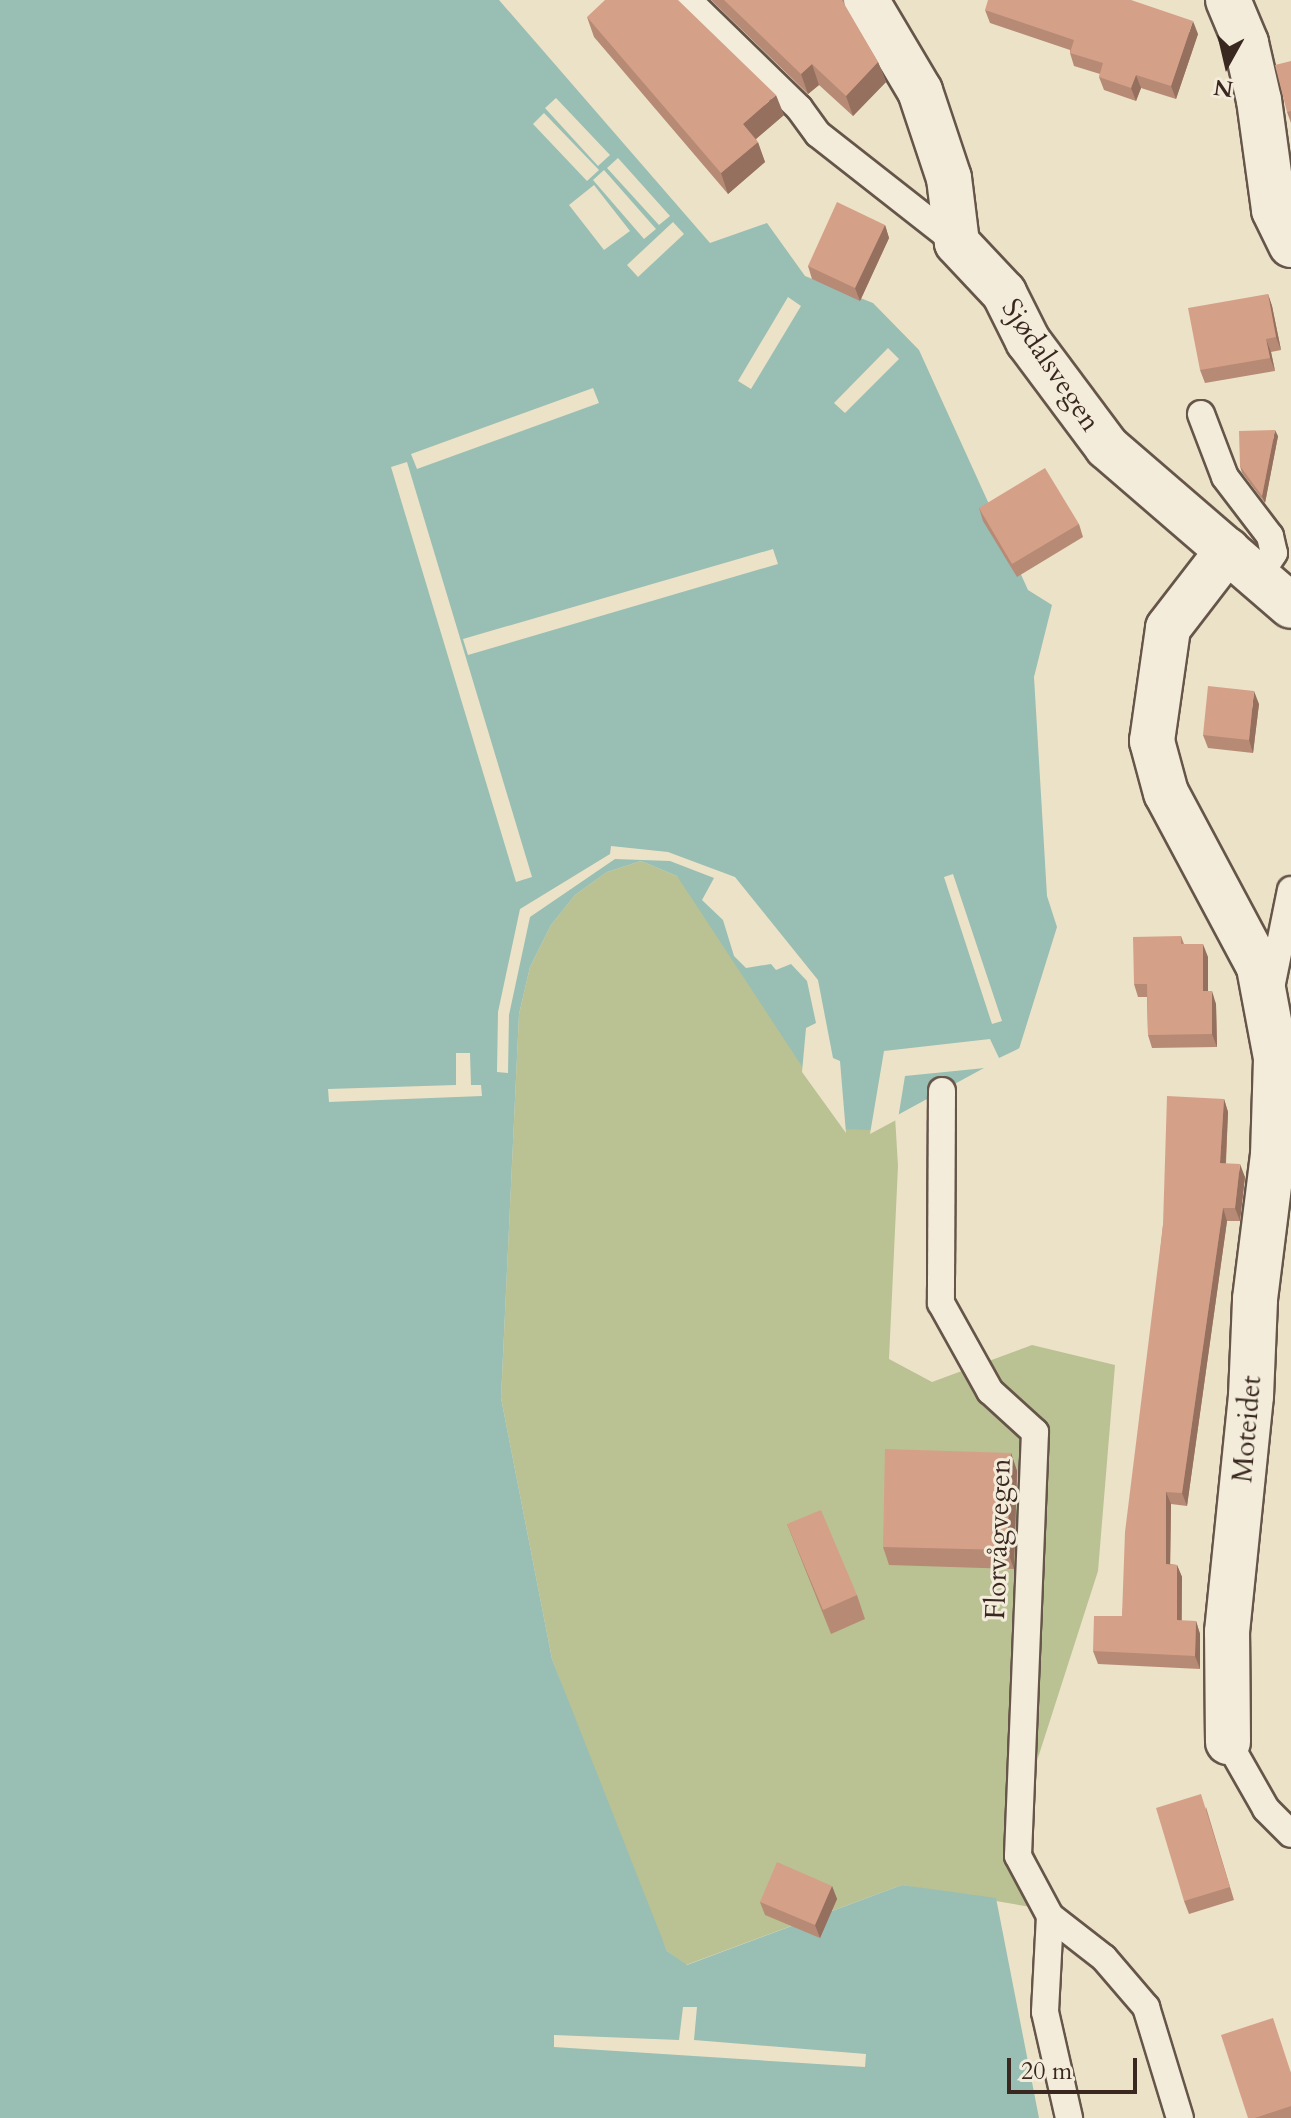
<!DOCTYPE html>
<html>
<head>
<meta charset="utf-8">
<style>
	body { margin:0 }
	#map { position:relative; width:1291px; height:2118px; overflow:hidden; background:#ece2c7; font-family:Cardo,serif }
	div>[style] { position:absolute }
	.green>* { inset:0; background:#bac293 }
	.water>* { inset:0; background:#99beb3 }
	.pier>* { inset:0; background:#ece2c7 }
	.roads { filter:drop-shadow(2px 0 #66564a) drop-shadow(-2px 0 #66564a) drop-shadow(0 2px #66564a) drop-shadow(0 -2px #66564a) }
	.service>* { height:26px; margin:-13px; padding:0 13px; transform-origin:13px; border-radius:13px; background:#f3ecdb }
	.minor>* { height:44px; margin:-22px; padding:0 22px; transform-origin:22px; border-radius:22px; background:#f3ecdb }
	.wall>* { inset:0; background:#b78a75 }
	.shaded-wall>* { inset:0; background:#95705f }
	.building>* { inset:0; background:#d5a088 }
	span { translate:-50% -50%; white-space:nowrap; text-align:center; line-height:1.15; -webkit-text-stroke:6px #f3ecdb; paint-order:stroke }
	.street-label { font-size:28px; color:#3a2820 }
	.north { position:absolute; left:1187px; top:24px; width:80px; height:80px; -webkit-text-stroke:6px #f3ecdb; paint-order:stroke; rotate:188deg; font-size:22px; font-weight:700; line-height:32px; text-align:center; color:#3a2820 }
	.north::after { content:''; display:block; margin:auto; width:28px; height:36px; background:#3a2820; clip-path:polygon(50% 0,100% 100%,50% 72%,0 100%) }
	.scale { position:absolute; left:1007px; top:2058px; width:130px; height:36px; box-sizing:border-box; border:4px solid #3a2820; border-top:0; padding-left:10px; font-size:24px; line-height:28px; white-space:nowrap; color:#3a2820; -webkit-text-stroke:6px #f3ecdb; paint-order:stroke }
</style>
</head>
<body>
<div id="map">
	<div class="green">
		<div style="clip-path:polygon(641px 861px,677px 876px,692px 892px,843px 1129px,895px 1116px,898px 1166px,889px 1359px,932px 1382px,1032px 1345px,1115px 1365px,1098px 1571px,1019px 1817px,1060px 1912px,902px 1885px,686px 1965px,667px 1951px,638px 1887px,552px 1659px,501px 1398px,519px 1014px,530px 967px,551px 925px,575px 895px,607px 872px)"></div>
	</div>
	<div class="water">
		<div style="clip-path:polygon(0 0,499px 0,710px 243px,767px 223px,805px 276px,873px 303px,919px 350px,1028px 590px,1052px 605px,1034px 677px,1047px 896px,1057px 927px,1019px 1049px,870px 1130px,843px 1129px,677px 876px,641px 861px,607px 872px,575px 895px,551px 925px,530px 967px,519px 1014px,501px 1398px,552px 1659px,667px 1951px,687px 1965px,902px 1885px,996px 1898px,1039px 2118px,0 2118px)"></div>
	</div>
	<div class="pier">
		<div style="clip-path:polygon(556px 98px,610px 155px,598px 166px,545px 108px)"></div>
		<div style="clip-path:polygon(544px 113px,599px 170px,587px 181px,533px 124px)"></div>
		<div style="clip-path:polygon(618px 158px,670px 216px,659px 225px,607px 168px)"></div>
		<div style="clip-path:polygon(604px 170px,656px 229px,644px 239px,593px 180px)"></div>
		<div style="clip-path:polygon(594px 185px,630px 231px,604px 250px,569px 205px)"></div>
		<div style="clip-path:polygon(673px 222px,684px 234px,638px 277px,627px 265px)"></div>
		<div style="clip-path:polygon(788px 297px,801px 306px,751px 389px,738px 381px)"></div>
		<div style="clip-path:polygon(888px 348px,899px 359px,845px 413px,834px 403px)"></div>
		<div style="clip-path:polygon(593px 388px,599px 403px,417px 469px,411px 454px)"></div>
		<div style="clip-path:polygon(407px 462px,532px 877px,516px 882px,391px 467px)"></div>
		<div style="clip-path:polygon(773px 549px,778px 564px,468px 655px,463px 639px)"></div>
		<div style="clip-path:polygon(611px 846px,668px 852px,735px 877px,818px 980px,833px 1058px,840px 1061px,846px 1133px,802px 1072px,806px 1028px,816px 1023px,807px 981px,791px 964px,776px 970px,771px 964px,746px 968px,734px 956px,723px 920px,702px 900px,714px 878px,670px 861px,615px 859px,530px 917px,509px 1015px,508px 1073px,497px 1072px,498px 1012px,520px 909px,610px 854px)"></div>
		<div style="clip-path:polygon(953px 874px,1002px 1021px,992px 1024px,944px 877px)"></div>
		<div style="clip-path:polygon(990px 1039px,999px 1058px,1024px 1046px,995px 1067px,905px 1076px,898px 1119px,870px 1134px,884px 1051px)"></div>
		<div style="clip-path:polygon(456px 1053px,470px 1053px,471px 1085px,481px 1085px,482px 1096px,329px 1102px,328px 1089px,456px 1085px)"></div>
		<div style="clip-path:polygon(683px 2007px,697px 2007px,694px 2040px,866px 2054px,865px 2067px,554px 2047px,554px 2035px,679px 2040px)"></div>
	</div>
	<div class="roads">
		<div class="service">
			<div style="left:688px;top:0;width:155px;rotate:44.2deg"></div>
			<div style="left:799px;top:108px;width:32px;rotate:54deg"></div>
			<div style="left:818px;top:134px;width:177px;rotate:38.1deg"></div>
			<div style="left:1201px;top:414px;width:67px;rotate:69.1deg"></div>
			<div style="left:1225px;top:477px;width:74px;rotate:52.7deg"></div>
			<div style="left:1270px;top:536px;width:17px;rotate:77deg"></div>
			<div style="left:1274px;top:553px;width:27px;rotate:124deg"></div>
			<div style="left:1271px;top:988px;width:100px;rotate:-78.5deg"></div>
			<div style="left:942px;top:1091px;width:212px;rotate:90.3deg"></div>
			<div style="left:941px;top:1303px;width:101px;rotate:60.9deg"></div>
			<div style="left:990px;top:1391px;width:61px;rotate:42.3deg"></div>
			<div style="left:1035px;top:1432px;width:424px;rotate:92.3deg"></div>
			<div style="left:1018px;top:1856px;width:68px;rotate:61.9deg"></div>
			<div style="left:1050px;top:1916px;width:68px;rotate:37.9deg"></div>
			<div style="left:1104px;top:1958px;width:65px;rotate:49.4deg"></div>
			<div style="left:1146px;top:2007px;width:116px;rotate:73deg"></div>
			<div style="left:1228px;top:1742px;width:77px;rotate:60.4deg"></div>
			<div style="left:1266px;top:1809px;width:35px;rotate:45deg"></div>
			<div style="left:1050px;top:1916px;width:96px;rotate:93deg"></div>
			<div style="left:1045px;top:2012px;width:109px;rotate:77.2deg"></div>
		</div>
		<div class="minor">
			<div style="left:866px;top:0;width:106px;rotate:59.3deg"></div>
			<div style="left:920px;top:91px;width:92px;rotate:71.6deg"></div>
			<div style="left:949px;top:178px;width:65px;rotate:83deg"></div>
			<div style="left:957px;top:243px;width:69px;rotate:46.8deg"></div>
			<div style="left:1004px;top:293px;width:54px;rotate:63.4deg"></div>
			<div style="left:1028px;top:341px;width:132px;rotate:53.3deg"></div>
			<div style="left:1107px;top:447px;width:243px;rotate:40.8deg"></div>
			<div style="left:1228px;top:0;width:47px;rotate:67.3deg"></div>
			<div style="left:1246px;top:43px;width:58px;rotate:77.2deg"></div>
			<div style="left:1259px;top:100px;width:111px;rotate:82.2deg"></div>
			<div style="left:1274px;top:210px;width:39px;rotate:64deg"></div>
			<div style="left:1228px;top:1742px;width:110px;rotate:-90.5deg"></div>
			<div style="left:1227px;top:1632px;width:237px;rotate:-84.2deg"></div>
			<div style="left:1251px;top:1396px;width:97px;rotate:-87.6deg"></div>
			<div style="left:1255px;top:1299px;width:145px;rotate:-82.9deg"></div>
			<div style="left:1273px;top:1155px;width:97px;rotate:-88.2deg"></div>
			<div style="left:1276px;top:1058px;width:93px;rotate:-100.6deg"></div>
			<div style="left:1259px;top:967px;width:197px;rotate:-118.1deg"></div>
			<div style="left:1166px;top:793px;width:54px;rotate:-105.1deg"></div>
			<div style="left:1152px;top:741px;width:114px;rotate:-81.9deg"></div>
			<div style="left:1168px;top:628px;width:98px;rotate:-52.4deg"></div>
		</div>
	</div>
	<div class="wall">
		<div style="clip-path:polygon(711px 0,844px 0,844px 5px,878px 62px,886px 82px,853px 116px,819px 85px,808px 94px)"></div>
		<div style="clip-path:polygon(985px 10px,1198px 34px,1176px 99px,1141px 88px,1136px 101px,1104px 90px,1099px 77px,1100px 74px,1074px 66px,1070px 53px,1070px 50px,990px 23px)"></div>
		<div style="clip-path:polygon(587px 17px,784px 115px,756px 139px,765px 162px,728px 194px,594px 37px)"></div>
		<div style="clip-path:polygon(1291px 61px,1291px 123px,1287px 112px)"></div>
		<div style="clip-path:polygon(885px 225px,889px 238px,860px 301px,812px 279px,808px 266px)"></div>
		<div style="clip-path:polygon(1268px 294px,1272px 306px,1281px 350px,1271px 352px,1275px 371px,1205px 383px,1200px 370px)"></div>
		<div style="clip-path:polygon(1278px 436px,1265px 503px,1242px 473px,1240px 466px)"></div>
		<div style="clip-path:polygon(979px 508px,1079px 524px,1083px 537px,1017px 577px,983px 521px)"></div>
		<div style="clip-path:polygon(1259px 704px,1253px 753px,1208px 748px,1203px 735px)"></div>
		<div style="clip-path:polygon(1181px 936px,1184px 944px,1208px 957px,1208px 991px,1216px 1004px,1217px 1047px,1152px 1048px,1148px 1035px,1147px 997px,1138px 997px,1134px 984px)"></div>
		<div style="clip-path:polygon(1224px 1099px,1228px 1112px,1226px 1164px,1245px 1177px,1240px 1221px,1227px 1221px,1187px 1506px,1171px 1504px,1170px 1564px,1177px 1565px,1182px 1577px,1182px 1621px,1196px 1621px,1200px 1634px,1200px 1669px,1098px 1664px,1093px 1651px,1122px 1616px,1163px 1225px)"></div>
		<div style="clip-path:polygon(1011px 1453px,1017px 1471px,1014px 1569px,889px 1565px,883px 1547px)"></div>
		<div style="clip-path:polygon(787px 1524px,857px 1595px,865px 1619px,831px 1634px)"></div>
		<div style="clip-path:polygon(1206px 1807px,1234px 1900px,1189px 1914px,1184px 1901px)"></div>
		<div style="clip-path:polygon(832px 1886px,837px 1899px,820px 1938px,765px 1915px,760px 1902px)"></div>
		<div style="clip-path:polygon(1291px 2072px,1291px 2118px,1248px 2118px)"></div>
	</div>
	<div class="shaded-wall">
		<div style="clip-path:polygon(1193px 21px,1198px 34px,1176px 99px,1171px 86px)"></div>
		<div style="clip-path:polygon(878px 62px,886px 82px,853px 116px,846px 96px)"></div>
		<div style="clip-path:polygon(812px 64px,819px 85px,808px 94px,801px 74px)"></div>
		<div style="clip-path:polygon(1136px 75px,1141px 88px,1136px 101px,1131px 88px)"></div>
		<div style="clip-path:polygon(776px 95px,784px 115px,750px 144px,743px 124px)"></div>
		<div style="clip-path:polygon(758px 142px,765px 162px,728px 194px,721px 173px)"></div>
		<div style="clip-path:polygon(885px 225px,889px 238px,860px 301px,855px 288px)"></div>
		<div style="clip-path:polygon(1268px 294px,1272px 306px,1281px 350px,1276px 337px)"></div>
		<div style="clip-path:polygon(1266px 339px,1271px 352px,1275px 371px,1270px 358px)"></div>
		<div style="clip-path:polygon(1275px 430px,1278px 436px,1265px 503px,1262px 496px)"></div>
		<div style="clip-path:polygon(1254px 691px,1259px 704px,1253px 753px,1249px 740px)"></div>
		<div style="clip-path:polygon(1203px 944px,1208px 957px,1208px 1004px,1203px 991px)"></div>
		<div style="clip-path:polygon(1212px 991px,1216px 1004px,1217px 1047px,1212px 1034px)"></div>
		<div style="clip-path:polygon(1224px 1099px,1228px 1112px,1225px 1176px,1220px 1163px)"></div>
		<div style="clip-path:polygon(1240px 1164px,1245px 1177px,1240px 1221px,1235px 1208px)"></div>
		<div style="clip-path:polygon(1223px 1208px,1227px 1221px,1187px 1506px,1182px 1493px)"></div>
		<div style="clip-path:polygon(1011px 1453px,1017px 1471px,1014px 1569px,1007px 1550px)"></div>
		<div style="clip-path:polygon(1166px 1492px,1171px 1504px,1170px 1577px,1166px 1564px)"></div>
		<div style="clip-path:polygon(1177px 1565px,1182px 1577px,1181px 1633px,1177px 1620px)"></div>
		<div style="clip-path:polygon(1196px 1621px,1200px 1634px,1200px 1669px,1195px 1656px)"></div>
		<div style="clip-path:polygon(832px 1886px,837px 1899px,820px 1938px,815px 1925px)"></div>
	</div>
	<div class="building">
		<div style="clip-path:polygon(605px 0,678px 0,776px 95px,743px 124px,758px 142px,721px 173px,587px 17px)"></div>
		<div style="clip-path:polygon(724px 0,842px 0,878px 62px,846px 96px,812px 64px,801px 74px)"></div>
		<div style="clip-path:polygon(988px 0,1131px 0,1193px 21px,1171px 86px,1136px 75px,1131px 88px,1099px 77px,1103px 63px,1070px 53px,1074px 40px,985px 10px)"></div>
		<div style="clip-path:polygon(1291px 61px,1291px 111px,1287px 112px,1275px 65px)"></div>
		<div style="clip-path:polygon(837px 202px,885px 225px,855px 288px,808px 266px)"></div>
		<div style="clip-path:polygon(1268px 294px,1276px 337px,1266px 339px,1270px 358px,1200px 370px,1188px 308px)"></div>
		<div style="clip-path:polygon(1275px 430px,1262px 496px,1240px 466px,1239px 431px)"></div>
		<div style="clip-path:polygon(1045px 468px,1079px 524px,1012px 564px,979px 508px)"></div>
		<div style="clip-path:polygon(1208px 686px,1254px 691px,1249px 740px,1203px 735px)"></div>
		<div style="clip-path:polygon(1181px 936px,1181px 944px,1203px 944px,1203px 991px,1212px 991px,1212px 1034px,1148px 1035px,1147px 984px,1134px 984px,1133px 937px)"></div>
		<div style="clip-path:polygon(1167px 1096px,1224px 1099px,1220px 1163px,1240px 1164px,1235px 1208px,1223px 1208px,1182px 1493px,1166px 1492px,1166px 1564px,1177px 1565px,1177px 1620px,1196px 1621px,1195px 1656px,1093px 1651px,1094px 1616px,1122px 1616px,1125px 1532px,1163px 1225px)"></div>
		<div style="clip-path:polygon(885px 1449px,1011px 1453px,1007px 1550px,883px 1547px)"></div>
		<div style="clip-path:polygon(821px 1510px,857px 1595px,823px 1610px,787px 1524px)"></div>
		<div style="clip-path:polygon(1201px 1794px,1230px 1887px,1184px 1901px,1156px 1808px)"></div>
		<div style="clip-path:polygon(777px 1862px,832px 1886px,815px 1925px,760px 1902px)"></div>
		<div style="clip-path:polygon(1273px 2018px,1291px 2073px,1291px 2106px,1255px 2118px,1248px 2118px,1221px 2035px)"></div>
	</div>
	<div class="street-label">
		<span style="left:1051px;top:365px;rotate:56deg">Sjødalsvegen</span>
		<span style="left:1247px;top:1429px;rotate:-85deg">Moteidet</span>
		<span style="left:998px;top:1539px;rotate:-88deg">Florvågvegen</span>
	</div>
	<div class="north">N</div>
	<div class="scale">20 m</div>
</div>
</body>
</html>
